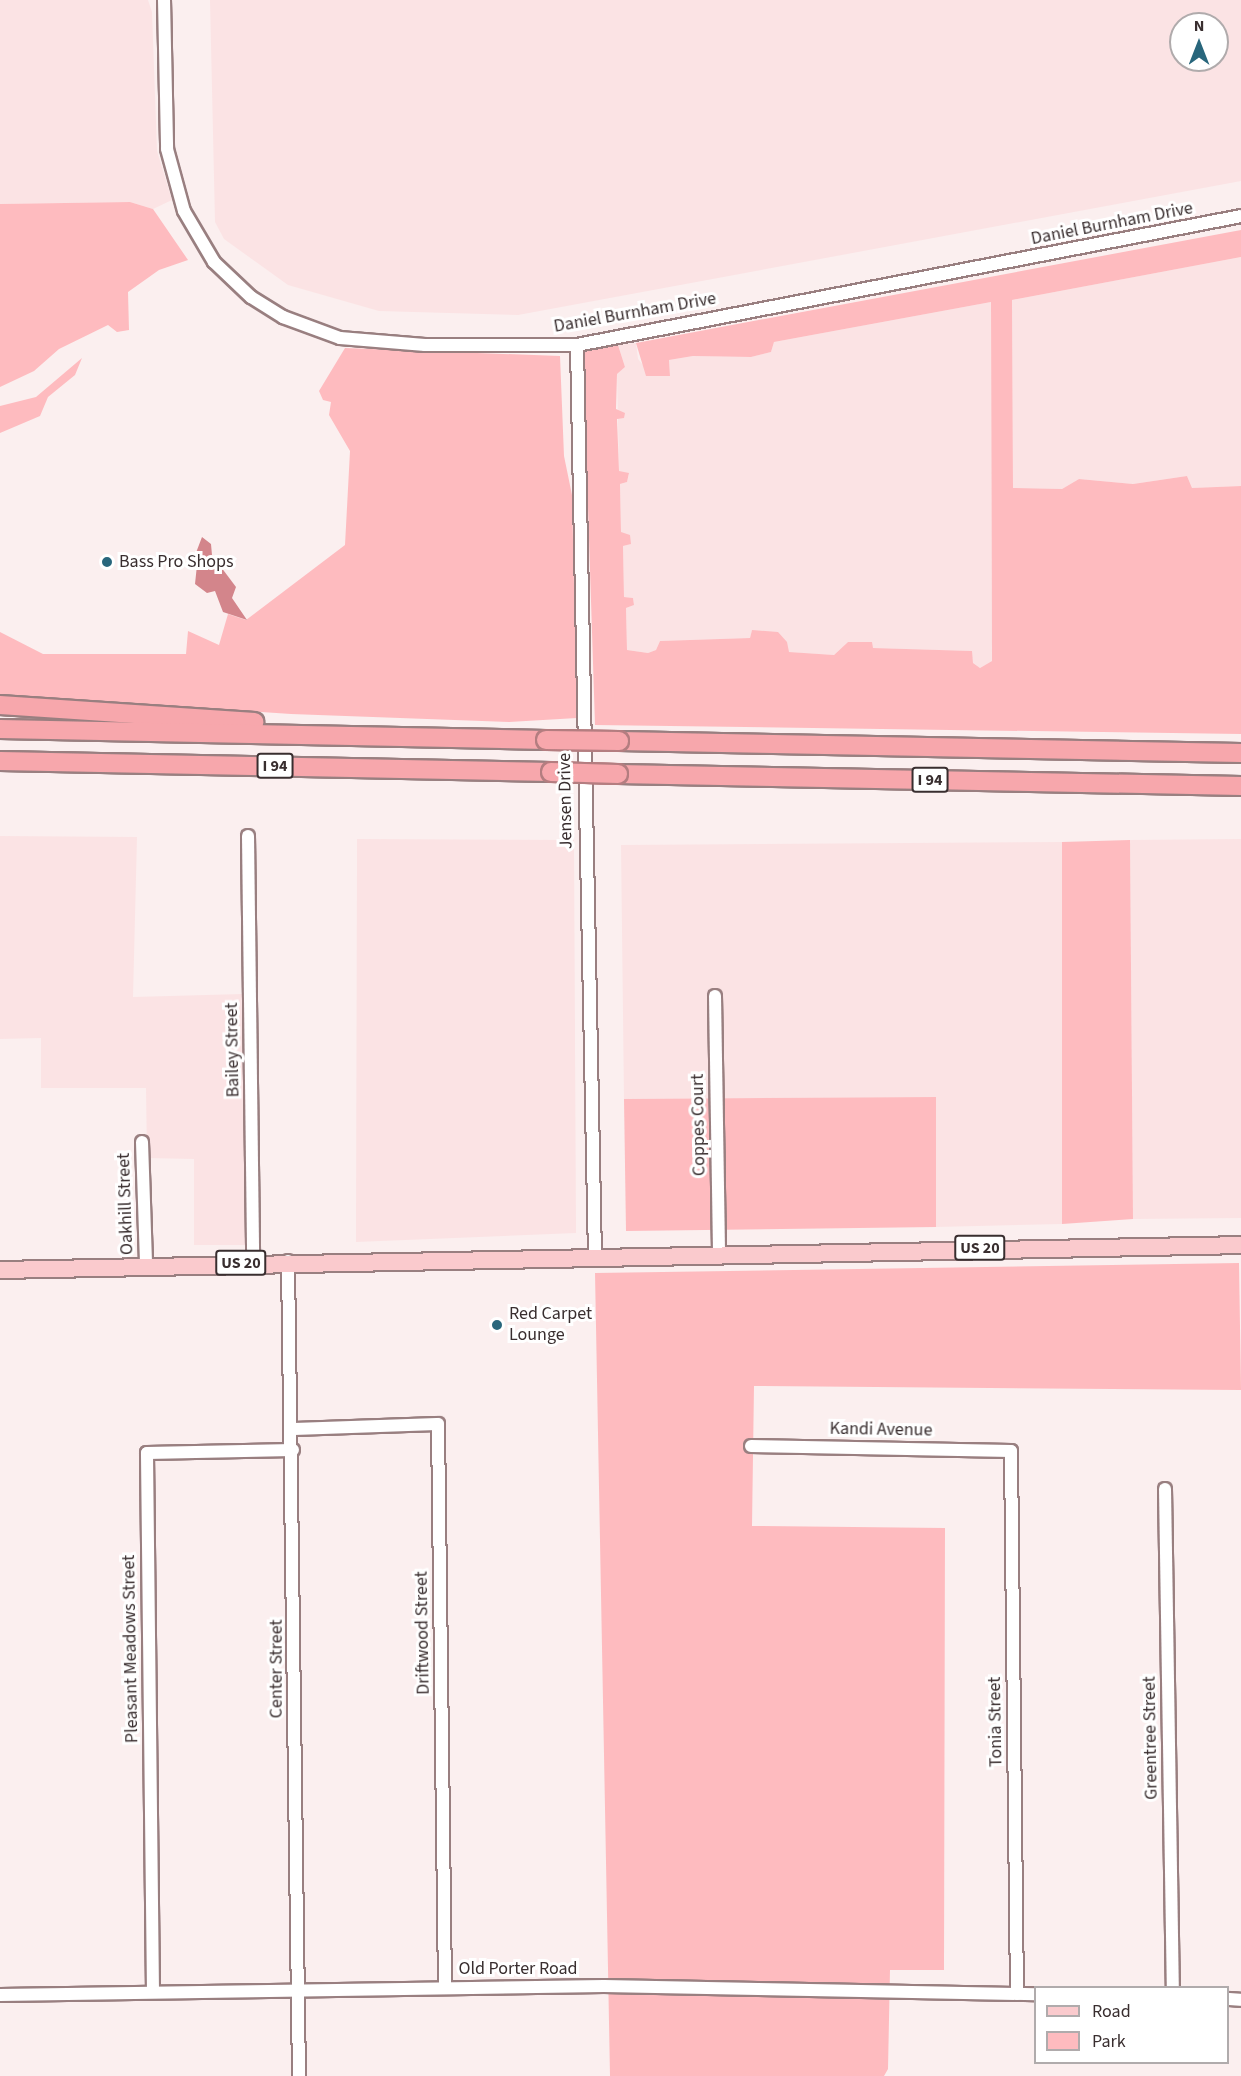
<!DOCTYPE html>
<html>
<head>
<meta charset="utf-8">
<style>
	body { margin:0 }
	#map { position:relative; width:1241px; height:2076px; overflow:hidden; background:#fbefef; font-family:"Source Sans 3",sans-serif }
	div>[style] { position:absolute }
	.built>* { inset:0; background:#fbe3e4 }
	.green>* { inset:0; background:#febbbf }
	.water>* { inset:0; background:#d3858b }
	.roads { filter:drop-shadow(2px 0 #997f80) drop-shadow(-2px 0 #997f80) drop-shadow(0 2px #997f80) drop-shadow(0 -2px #997f80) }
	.minor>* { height:12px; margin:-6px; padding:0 6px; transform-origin:6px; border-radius:6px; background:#fff }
	.major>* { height:16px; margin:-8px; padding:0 8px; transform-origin:8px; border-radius:8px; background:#facacd }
	.highway>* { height:18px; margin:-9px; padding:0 9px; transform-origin:9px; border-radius:9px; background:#f7a7ac }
	.bridges { filter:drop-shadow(2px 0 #b47d80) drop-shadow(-2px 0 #b47d80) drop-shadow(0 2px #b47d80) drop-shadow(0 -2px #b47d80) }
	.highway-bridge>* { height:18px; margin:-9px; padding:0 9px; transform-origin:9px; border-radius:9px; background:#f7a7ac }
	.dots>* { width:16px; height:16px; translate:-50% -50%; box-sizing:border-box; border:3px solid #fff; border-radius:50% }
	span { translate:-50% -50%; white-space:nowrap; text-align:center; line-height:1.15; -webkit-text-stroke:6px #fff; paint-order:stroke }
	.shield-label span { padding:2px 4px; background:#fff; border:2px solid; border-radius:4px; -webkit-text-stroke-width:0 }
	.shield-label { font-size:16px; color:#392e2f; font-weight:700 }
	.street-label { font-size:18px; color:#392e2f }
	.poi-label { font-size:18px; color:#392e2f }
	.left { translate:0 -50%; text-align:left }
	.legend { position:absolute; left:1034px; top:1986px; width:195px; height:78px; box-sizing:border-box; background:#fff; border:2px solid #b0abac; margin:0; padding:8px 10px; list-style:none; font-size:18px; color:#392e2f }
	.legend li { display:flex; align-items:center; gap:12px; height:30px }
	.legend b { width:30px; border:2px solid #b0abac }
	.north { position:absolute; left:1169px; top:12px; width:60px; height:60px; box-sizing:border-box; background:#fff; border:2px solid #b0abac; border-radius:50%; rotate:0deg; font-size:16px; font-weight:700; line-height:24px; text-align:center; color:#392e2f }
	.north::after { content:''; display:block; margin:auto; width:21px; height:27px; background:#28667c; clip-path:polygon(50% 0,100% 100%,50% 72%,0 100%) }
</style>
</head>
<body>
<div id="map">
	<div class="built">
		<div style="clip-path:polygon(0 0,148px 0,152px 12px,157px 151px,172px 200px,153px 209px,130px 202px,0 204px)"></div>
		<div style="clip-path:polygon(evenodd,210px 0,1241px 0,1241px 181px,518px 315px,379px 311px,288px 285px,224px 239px,215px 222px,210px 0,1181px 24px,1217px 24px,1217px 60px,1181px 60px,1181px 24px)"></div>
		<div style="clip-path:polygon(1241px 257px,1241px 486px,1192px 488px,1187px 476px,1133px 484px,1079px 479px,1062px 489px,1013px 488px,1012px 300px)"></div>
		<div style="clip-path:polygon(991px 302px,992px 661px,980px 668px,973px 663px,971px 651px,872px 648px,872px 642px,848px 642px,834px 655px,788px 652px,752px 630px,750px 638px,660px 641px,656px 650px,648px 653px,627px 650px,626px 608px,634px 605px,633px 598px,624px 597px,623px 546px,630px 544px,621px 532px,620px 484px,627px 482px,629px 474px,619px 472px,617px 374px,625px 367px,618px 345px,636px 343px,638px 359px,643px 365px,670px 376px,669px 360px,693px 356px,751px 357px,771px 352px,774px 342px)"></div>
		<div style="clip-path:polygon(0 836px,137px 837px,133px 997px,243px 994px,247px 1245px,194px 1245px,194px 1159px,147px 1158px,146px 1088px,41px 1088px,41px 1038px,0 1039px)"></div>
		<div style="clip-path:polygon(357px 839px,574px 840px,576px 1233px,356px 1242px)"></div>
		<div style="clip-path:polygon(1241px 839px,1241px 1218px,1133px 1219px,1130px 840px)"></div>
		<div style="clip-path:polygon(1062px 842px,1062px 1224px,936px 1227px,935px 1097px,624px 1099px,621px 845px)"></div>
	</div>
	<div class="green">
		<div style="clip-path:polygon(130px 202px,153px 209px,188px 260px,159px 270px,128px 292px,129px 330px,117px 332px,108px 325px,59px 349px,34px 371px,0 387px,0 204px)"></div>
		<div style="clip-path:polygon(1241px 230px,1241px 257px,1012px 300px,1013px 488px,1062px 489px,1079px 479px,1133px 484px,1187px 476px,1192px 488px,1241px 486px,1241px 734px,595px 725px,583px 352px,618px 345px,625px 367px,617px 374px,616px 409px,625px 413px,624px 418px,617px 419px,619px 471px,629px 473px,627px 482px,620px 484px,621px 532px,630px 535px,631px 544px,623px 546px,624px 597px,633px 598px,634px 605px,626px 608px,627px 650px,648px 653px,656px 650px,660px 641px,750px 638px,752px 630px,778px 632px,787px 642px,789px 652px,834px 655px,848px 642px,872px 642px,873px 648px,972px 651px,973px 663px,980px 668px,992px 661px,991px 302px,774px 342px,771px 352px,751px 357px,693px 356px,669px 360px,670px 376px,646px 376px,636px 343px)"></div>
		<div style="clip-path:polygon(345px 348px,560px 356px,564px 456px,572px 495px,577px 718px,509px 722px,291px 714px,0 694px,0 632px,43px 654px,186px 654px,188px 631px,219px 645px,228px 614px,246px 620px,345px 545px,350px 451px,329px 415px,331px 402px,323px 400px,319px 391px)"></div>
		<div style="clip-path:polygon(82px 358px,75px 375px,48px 397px,40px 416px,0 433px,0 406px,36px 397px)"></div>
		<div style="clip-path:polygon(1130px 840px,1133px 1219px,1062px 1224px,1062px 842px)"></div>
		<div style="clip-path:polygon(936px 1097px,936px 1227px,626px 1231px,624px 1099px)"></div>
		<div style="clip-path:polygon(1239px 1263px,1241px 1390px,754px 1386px,752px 1526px,945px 1528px,944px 1970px,890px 1970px,888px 2069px,884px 2076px,610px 2076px,595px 1273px)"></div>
	</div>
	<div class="water">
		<div style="clip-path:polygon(202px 537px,211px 544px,212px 555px,236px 587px,232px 598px,247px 620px,223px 612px,215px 591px,207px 593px,195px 584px,197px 565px,194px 558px)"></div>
	</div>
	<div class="roads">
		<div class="minor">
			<div style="left:164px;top:0;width:149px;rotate:88.8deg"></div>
			<div style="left:167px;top:149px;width:64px;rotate:74.7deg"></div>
			<div style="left:184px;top:211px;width:59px;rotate:59.5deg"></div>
			<div style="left:214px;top:262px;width:51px;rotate:43.4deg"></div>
			<div style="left:251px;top:297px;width:38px;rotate:32deg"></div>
			<div style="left:283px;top:317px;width:61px;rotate:20.2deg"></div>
			<div style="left:340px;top:338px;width:85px;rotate:4.7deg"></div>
			<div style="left:425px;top:345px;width:152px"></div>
			<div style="left:577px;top:345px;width:676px;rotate:-10.99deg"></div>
			<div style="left:577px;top:345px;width:911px;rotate:88.87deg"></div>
			<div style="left:248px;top:836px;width:427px;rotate:89.3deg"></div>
			<div style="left:715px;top:996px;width:257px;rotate:89.1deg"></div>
			<div style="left:142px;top:1142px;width:123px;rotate:88.1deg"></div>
			<div style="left:288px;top:1261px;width:815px;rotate:89.23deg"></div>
			<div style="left:293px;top:1429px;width:145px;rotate:-2deg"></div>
			<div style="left:438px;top:1424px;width:563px;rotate:89.29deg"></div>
			<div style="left:751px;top:1446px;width:260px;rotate:1.1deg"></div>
			<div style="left:1011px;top:1451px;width:543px;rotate:89.37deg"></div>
			<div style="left:1165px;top:1489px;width:499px;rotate:89.1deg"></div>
			<div style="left:153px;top:1992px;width:539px;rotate:-90.64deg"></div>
			<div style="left:147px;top:1453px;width:146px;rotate:-1.2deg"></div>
			<div style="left:0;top:1995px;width:604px;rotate:-0.85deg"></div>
			<div style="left:604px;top:1986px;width:432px;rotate:1.1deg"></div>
			<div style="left:1228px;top:1999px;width:13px;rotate:4deg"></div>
		</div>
		<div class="major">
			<div style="left:0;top:1270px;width:1241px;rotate:-1.15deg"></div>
		</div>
		<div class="highway">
			<div style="left:0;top:705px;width:255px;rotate:3.8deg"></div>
			<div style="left:0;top:729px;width:546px;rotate:1.15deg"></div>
			<div style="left:619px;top:741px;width:622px;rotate:1.11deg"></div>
			<div style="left:0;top:761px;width:551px;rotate:1.14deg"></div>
			<div style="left:618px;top:774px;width:623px;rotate:1.1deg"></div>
		</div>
	</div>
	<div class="bridges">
		<div class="highway-bridge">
			<div style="left:546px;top:740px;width:73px;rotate:0.8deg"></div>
			<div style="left:551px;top:772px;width:67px;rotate:1.7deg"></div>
		</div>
	</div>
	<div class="dots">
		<div style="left:107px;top:562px;background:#28667c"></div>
		<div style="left:497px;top:1325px;background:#28667c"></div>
	</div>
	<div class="shield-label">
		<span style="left:275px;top:766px">I 94</span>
		<span style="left:930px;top:780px">I 94</span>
		<span style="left:980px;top:1248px">US 20</span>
		<span style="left:241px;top:1263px">US 20</span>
	</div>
	<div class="street-label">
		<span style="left:1112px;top:224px;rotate:-11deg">Daniel Burnham Drive</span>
		<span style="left:635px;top:313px;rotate:-10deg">Daniel Burnham Drive</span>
		<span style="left:566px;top:801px;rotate:-91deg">Jensen Drive</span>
		<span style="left:233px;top:1050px;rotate:-91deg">Bailey Street</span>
		<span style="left:699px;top:1125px;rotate:-91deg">Coppes Court</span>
		<span style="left:126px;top:1204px;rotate:-92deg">Oakhill Street</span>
		<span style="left:881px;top:1430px;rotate:1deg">Kandi Avenue</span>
		<span style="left:423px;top:1633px;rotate:-91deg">Driftwood Street</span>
		<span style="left:131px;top:1649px;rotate:-91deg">Pleasant Meadows Street</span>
		<span style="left:277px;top:1669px;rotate:-90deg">Center Street</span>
		<span style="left:996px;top:1722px;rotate:-91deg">Tonia Street</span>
		<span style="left:1151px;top:1738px;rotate:-91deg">Greentree Street</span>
		<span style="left:518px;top:1969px">Old Porter Road</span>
	</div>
	<div class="poi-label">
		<span class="left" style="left:119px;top:562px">Bass Pro Shops</span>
		<span class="left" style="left:509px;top:1325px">Red Carpet<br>Lounge</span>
	</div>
	<ul class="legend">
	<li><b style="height:8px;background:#facacd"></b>Road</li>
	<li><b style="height:16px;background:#febbbf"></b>Park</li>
	</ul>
	<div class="north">N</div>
</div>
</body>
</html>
